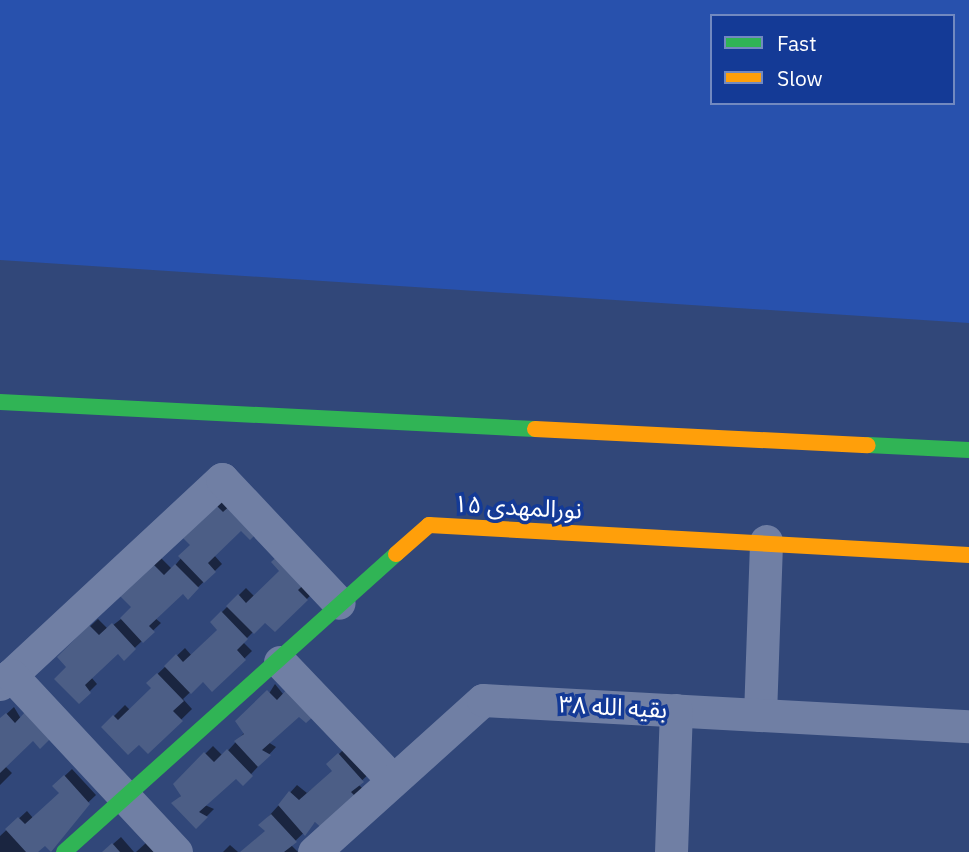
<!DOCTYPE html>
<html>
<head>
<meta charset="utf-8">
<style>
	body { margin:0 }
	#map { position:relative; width:969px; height:852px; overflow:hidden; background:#314779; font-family:"IBM Plex Sans","Noto Sans Arabic",sans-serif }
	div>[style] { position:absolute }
	.green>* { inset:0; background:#2851ad }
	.shadow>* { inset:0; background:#0007 }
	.building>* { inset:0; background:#4c5e86 }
	.street>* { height:33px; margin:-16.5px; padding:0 16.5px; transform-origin:16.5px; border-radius:16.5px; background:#707fa4 }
	.fast>* { height:16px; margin:-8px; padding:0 8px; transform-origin:8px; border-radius:8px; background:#30b455 }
	.slow>* { height:16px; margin:-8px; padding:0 8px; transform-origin:8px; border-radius:8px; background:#ff9f0a }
	span { translate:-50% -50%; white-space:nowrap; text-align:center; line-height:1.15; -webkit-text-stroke:7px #143a96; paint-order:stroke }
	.street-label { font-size:24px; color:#fff }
	.legend { position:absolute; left:710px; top:14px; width:245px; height:91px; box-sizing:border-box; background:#143a96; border:2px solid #7289c0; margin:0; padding:9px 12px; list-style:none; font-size:21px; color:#fff }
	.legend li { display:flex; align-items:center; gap:14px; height:35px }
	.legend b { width:35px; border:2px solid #7289c0 }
</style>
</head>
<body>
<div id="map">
	<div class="green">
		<div style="clip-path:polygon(evenodd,0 0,969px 0,969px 323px,0 260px,0 0,712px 16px,953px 16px,953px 103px,712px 103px,712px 16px)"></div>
	</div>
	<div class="shadow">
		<div style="clip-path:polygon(223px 498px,241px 529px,214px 555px,222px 564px,188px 597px,183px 591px,155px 618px,161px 623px,124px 658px,118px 651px,91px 677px,97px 684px,79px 702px,66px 649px,98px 619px,108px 629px,121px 619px,133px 607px,122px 596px,161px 558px,172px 569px,192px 545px,184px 536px)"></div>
		<div style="clip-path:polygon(282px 570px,314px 592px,275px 630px,265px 620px,243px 642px,252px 651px,212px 690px,203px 680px,183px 699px,192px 709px,148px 752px,139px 742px,103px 727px,125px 705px,130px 710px,153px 688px,148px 683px,185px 648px,192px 656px,219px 629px,212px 622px,246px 588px,255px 597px)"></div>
		<div style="clip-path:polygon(275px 684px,299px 714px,268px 742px,276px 747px,243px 783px,236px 777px,205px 805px,214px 809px,196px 827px,174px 803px,183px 794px,175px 784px,213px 746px,223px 756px,245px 732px)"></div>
		<div style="clip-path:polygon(14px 707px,33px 739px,5px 766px,12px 773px,0 785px,0 720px)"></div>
		<div style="clip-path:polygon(346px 747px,370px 773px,358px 784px,367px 793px,316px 821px,291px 845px,298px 852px,241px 852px,266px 831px,268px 817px,297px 785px,307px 793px,334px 771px,328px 765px)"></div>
		<div style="clip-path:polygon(72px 769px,96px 795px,36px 852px,0 852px,0 836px,27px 811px,33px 818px,61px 793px,54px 786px)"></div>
		<div style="clip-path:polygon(121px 837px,134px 852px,104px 852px)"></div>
		<div style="clip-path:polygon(147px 842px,156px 852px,136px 852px)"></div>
		<div style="clip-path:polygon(230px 845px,238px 852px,223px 852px)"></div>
	</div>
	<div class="building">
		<div style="clip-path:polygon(234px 502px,260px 530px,250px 540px,241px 531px,208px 563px,216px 572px,204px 583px,178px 556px,190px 545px,181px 536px,215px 504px,223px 512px)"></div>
		<div style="clip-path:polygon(284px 550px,311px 578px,298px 590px,308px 600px,275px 632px,265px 623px,254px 634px,226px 606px,238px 594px,246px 603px,279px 571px,271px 562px)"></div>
		<div style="clip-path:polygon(153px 564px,164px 575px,175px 564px,199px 588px,188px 600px,183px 594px,149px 626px,155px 632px,143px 643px,120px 618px,131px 607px,120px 596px)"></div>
		<div style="clip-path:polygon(221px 611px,248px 639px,237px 650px,246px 660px,212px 692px,203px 682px,191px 694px,164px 666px,176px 654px,183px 662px,217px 630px,210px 622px)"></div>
		<div style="clip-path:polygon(112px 623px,136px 649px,124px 661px,118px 654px,85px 685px,91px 693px,79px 704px,54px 679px,66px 667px,57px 657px,89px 625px,99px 635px)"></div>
		<div style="clip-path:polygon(157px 673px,184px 701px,173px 711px,183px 721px,148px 754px,139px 745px,128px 755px,101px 727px,113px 715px,118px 720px,151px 688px,146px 683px)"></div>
		<div style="clip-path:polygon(289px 687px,316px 714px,306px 723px,299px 717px,262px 750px,271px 755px,258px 767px,234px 741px,244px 734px,235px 721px,267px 690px,277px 700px)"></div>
		<div style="clip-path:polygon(26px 711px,52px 737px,40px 749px,33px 741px,0 773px,0 718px,6px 713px,15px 723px)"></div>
		<div style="clip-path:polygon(227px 749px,253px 776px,243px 786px,236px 779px,199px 812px,208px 817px,196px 829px,171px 803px,181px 796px,173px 784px,204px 752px,214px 762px)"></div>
		<div style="clip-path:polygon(338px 753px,364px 782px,351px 792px,361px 802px,326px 832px,315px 822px,305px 836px,278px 805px,289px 791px,299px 800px,332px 771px,326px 764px)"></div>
		<div style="clip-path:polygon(64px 775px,90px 804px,51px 852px,45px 846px,38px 852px,26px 852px,5px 829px,18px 817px,25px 824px,59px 793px,52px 786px)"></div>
		<div style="clip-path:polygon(271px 814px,297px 842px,284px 852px,240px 852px,265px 831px,258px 825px)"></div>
		<div style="clip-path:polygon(112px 843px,120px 852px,102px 852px)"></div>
	</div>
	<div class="street">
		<div style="left:280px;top:662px;width:162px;rotate:46.3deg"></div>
		<div style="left:11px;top:675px;width:288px;rotate:-42.9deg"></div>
		<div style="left:222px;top:479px;width:170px;rotate:46.7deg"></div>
		<div style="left:0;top:684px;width:14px;rotate:-39deg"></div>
		<div style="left:11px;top:675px;width:242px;rotate:47deg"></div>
		<div style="left:760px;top:715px;width:174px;rotate:-88deg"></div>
		<div style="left:314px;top:852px;width:227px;rotate:-42deg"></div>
		<div style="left:483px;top:700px;width:487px;rotate:3.1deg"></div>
		<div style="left:671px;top:852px;width:142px;rotate:-88deg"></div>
	</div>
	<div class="fast">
		<div style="left:0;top:402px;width:536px;rotate:2.89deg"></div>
		<div style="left:868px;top:445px;width:101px;rotate:2.8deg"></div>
		<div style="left:64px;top:852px;width:446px;rotate:-41.9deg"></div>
	</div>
	<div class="slow">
		<div style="left:535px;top:429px;width:333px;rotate:2.8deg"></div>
		<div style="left:396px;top:554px;width:44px;rotate:-41.3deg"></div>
		<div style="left:429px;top:525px;width:541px;rotate:3.18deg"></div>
	</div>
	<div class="street-label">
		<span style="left:518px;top:507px;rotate:3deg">نورالمهدی ۱۵</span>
		<span style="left:613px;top:707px;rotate:3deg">بقیه الله ۳۸</span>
	</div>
	<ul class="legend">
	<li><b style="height:9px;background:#30b455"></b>Fast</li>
	<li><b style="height:9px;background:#ff9f0a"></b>Slow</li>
	</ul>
</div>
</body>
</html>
